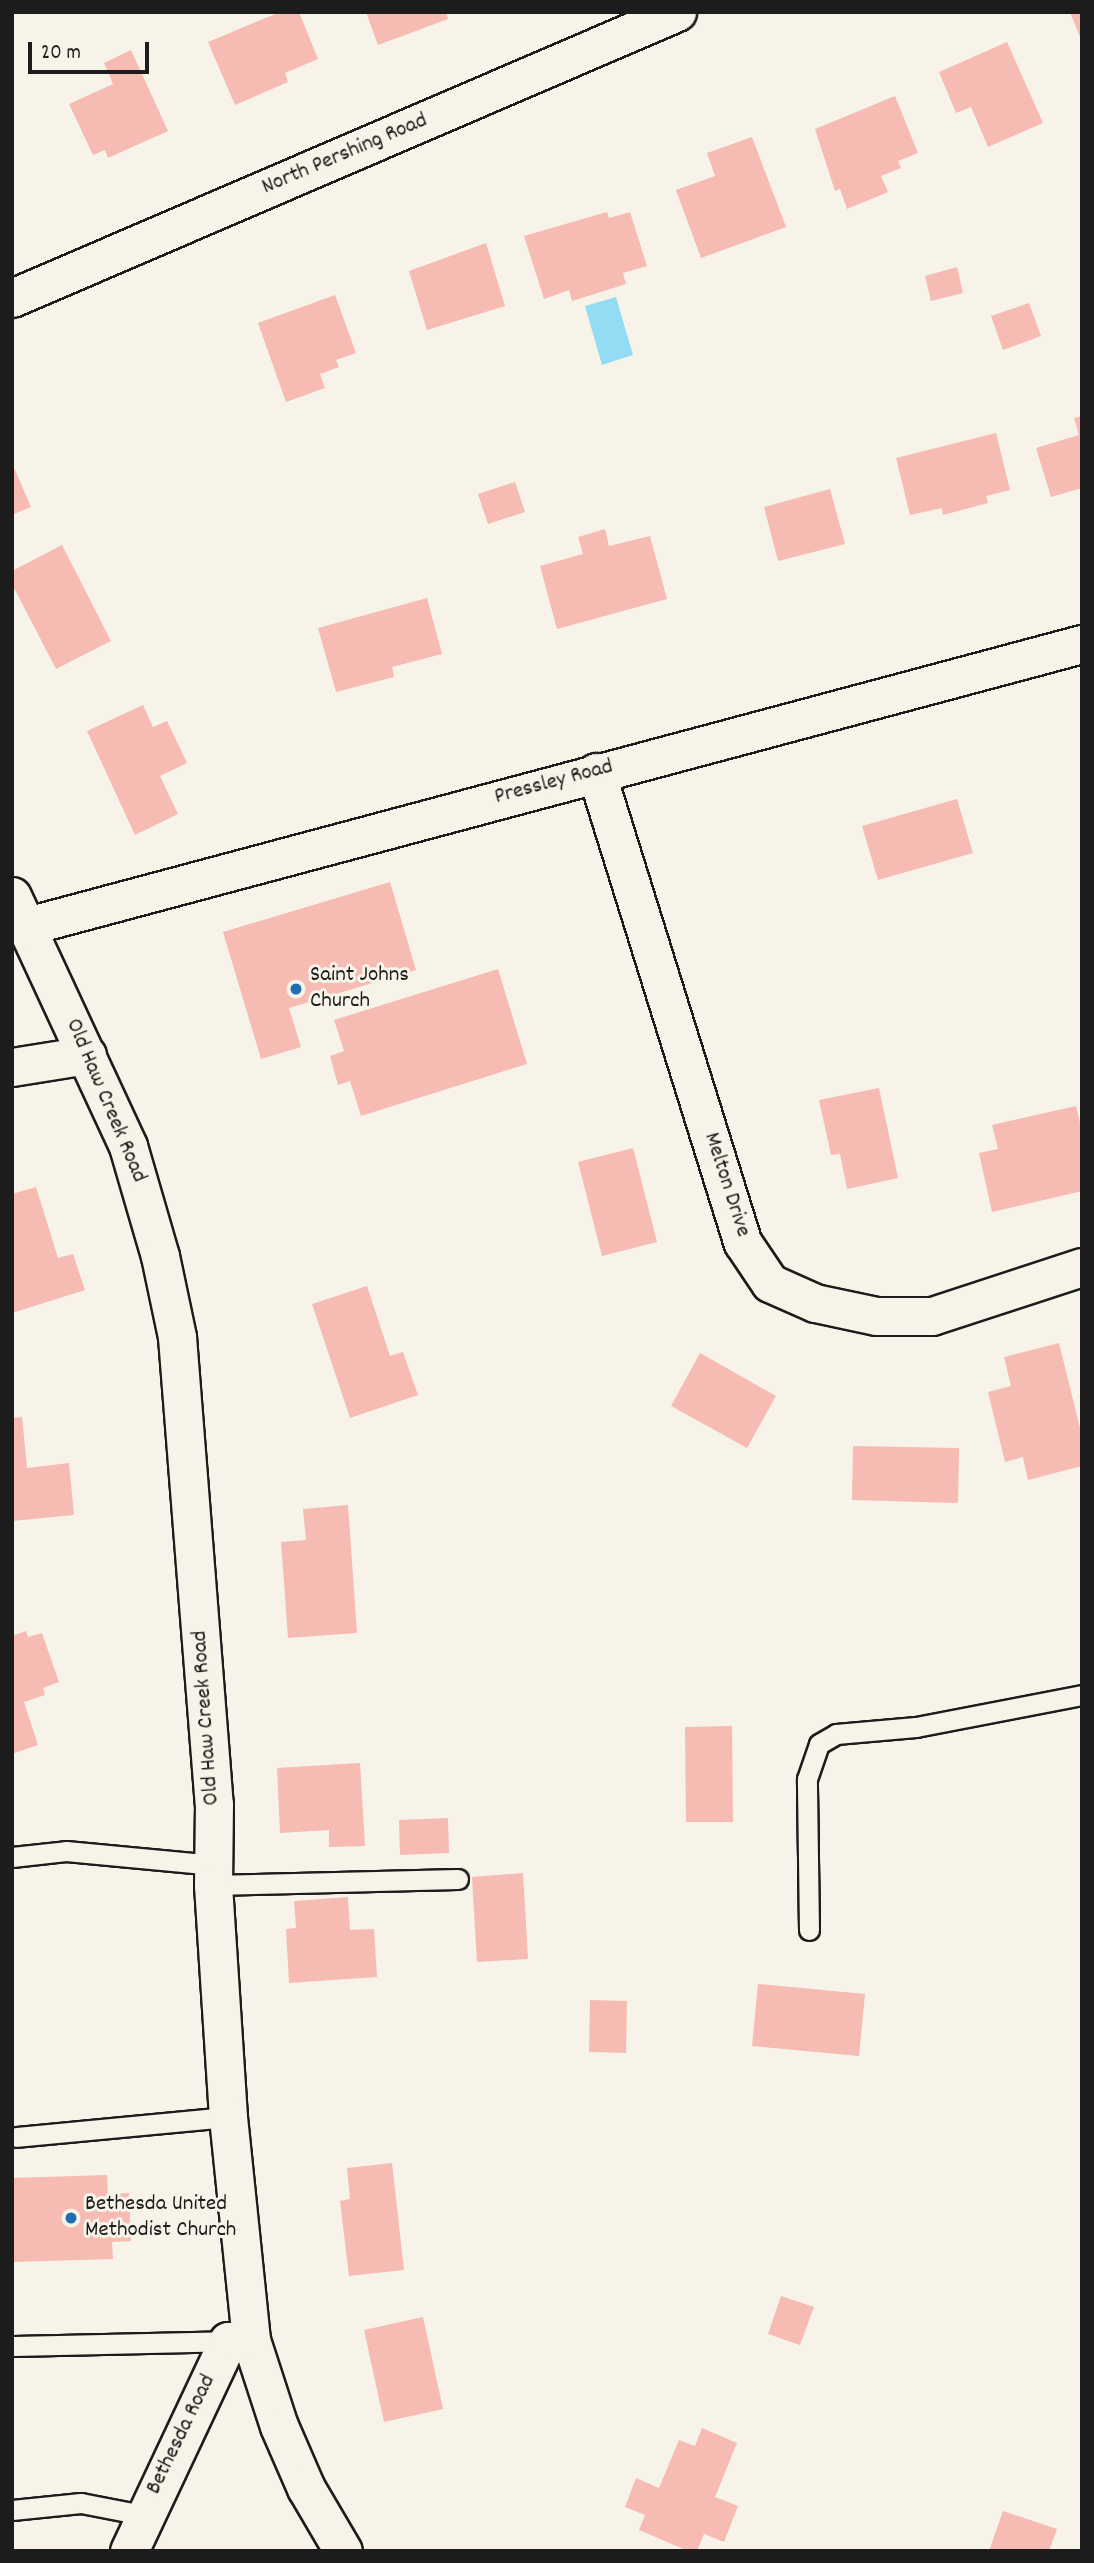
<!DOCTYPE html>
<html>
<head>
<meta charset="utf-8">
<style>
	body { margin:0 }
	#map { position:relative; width:1094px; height:2563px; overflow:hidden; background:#f7f3e8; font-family:Dekko,sans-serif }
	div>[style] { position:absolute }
	.water>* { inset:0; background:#92ddf3 }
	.building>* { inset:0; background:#f6bbb3 }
	.roads { filter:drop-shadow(2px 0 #1c1c1c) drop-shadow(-2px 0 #1c1c1c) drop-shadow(0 2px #1c1c1c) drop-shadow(0 -2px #1c1c1c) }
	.service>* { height:19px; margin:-9.5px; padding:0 9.5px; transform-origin:9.5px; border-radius:9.5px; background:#f7f3e8 }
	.minor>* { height:37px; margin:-18.5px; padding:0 18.5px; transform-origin:18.5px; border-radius:18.5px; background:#f7f3e8 }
	.dots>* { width:19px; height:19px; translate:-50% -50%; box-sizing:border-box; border:4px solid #f7f3e8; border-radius:50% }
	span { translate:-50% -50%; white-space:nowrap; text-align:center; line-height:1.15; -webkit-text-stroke:6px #f7f3e8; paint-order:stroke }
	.street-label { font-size:23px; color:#1c1c1c }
	.poi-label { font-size:23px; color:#1c1c1c }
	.left { translate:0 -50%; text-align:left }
	.frame { position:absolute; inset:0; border:14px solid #1c1c1c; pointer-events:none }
	.scale { position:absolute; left:28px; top:42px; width:121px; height:32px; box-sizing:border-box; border:4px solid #1c1c1c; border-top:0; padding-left:9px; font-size:21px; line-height:24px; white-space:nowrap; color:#1c1c1c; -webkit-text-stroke:5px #f7f3e8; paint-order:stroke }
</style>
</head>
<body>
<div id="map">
	<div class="water">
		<div style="clip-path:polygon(616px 297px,633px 355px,602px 365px,585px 306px)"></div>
	</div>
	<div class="building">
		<div style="clip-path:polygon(280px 12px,299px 12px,318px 59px,285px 73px,288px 82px,235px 105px,208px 42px)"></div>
		<div style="clip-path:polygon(366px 12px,446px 12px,448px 19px,378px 45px)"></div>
		<div style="clip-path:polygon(1070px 12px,1082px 12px,1082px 42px)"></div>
		<div style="clip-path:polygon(1007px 42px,1043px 123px,988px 147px,971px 107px,956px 113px,939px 72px)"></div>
		<div style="clip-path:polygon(131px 50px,168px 131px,108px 158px,105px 150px,93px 155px,69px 104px,113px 84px,104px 63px)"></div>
		<div style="clip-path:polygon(895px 96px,918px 153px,898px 161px,901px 168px,881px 176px,888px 192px,847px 209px,840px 189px,835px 191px,815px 129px)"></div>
		<div style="clip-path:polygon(752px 137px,786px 227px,701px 258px,676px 190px,715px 176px,707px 153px)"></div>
		<div style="clip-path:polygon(607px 212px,609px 218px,630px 212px,647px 266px,623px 273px,626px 284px,572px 301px,569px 290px,544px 299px,524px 236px)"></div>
		<div style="clip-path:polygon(486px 243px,505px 306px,427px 330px,409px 271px)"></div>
		<div style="clip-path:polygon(957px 267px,963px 293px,931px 301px,925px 276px)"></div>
		<div style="clip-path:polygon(335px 295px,356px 353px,336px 360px,339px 367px,320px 374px,325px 388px,286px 402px,258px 323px)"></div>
		<div style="clip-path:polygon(1029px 303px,1041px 336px,1003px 350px,991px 316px)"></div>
		<div style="clip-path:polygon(1082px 416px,1082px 488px,1051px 497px,1036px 448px,1079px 435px,1074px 418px)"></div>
		<div style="clip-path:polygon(996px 433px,1010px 490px,986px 496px,988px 503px,943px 515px,942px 508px,910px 515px,896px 458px)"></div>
		<div style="clip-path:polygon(12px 463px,31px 507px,12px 515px)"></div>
		<div style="clip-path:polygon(515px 482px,525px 512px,488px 524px,478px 494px)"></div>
		<div style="clip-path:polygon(830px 489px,845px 544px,778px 561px,764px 507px)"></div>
		<div style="clip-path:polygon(605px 529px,609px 546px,650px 536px,667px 599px,557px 629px,540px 566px,583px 554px,578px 537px)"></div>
		<div style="clip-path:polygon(62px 545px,111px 641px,56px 669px,12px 584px,12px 571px)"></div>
		<div style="clip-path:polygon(427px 598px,442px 654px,392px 667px,394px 677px,336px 692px,318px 628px)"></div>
		<div style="clip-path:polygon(143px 705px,153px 727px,167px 721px,187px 763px,160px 776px,178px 814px,135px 835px,87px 731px)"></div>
		<div style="clip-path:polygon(957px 799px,973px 853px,878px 880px,862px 826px)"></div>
		<div style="clip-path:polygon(390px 882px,416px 970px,289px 1008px,301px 1047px,261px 1059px,223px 932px)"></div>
		<div style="clip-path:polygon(498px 969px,527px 1064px,361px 1116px,350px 1081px,338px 1085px,330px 1056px,344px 1051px,334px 1020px)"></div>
		<div style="clip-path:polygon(879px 1088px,898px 1178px,847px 1189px,840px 1154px,831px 1155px,819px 1100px)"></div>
		<div style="clip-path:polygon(1076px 1106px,1082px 1131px,1082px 1191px,992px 1212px,979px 1153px,998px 1149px,992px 1125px)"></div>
		<div style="clip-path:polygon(633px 1148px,657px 1242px,602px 1256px,578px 1162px)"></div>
		<div style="clip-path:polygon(36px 1187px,58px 1258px,73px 1254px,85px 1290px,12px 1313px,12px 1194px)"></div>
		<div style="clip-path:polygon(367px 1286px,390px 1356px,403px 1352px,418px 1395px,350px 1418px,312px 1304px)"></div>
		<div style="clip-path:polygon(1059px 1343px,1082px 1436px,1082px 1466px,1028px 1480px,1023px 1457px,1005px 1462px,988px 1392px,1011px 1386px,1004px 1357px)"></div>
		<div style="clip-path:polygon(700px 1353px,776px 1396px,747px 1448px,671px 1406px)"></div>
		<div style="clip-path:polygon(22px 1417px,27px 1468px,69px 1463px,74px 1515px,12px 1521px,12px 1418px)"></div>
		<div style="clip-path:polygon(853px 1446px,959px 1448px,958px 1503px,852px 1500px)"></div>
		<div style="clip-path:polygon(348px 1505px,357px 1633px,288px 1638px,281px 1542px,306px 1540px,303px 1509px)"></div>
		<div style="clip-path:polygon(26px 1631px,28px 1637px,42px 1633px,59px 1682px,43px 1688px,45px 1695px,24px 1702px,38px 1745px,12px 1754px,12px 1636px)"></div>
		<div style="clip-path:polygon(732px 1726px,733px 1822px,686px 1822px,685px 1727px)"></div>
		<div style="clip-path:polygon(360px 1763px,365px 1846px,329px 1847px,329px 1830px,280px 1833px,277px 1768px)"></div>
		<div style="clip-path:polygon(448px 1818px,449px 1853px,400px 1855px,399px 1820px)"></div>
		<div style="clip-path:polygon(523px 1873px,528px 1959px,477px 1962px,472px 1877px)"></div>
		<div style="clip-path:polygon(348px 1897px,350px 1930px,374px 1929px,377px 1977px,289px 1983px,286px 1929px,296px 1928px,294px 1901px)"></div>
		<div style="clip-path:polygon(758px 1984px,865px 1994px,859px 2056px,752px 2046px)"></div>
		<div style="clip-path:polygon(590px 2000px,627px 2001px,626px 2053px,589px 2052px)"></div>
		<div style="clip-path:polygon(392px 2163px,404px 2270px,349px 2276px,340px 2201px,350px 2199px,347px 2168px)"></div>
		<div style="clip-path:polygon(107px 2175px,108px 2194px,129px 2193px,131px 2241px,112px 2242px,113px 2259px,12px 2262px,12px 2178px)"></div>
		<div style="clip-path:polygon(781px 2296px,814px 2307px,800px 2345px,768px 2334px)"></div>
		<div style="clip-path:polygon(423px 2317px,443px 2409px,384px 2422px,364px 2330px)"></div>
		<div style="clip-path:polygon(702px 2428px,737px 2443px,715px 2497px,738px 2506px,724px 2542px,704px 2534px,697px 2551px,688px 2551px,639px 2530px,645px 2515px,625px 2507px,636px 2478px,659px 2488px,679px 2440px,695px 2446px)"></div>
		<div style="clip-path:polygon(1003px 2511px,1057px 2529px,1049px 2551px,989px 2551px)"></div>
	</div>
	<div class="roads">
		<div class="service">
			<div style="left:12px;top:1857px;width:54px;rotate:-6.3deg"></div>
			<div style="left:66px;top:1851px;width:149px;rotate:5.4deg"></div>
			<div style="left:213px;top:1885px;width:245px;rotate:-1.4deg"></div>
			<div style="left:809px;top:1930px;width:151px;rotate:-90.8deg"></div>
			<div style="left:807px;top:1779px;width:37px;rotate:-71deg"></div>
			<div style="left:819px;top:1744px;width:20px;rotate:-30deg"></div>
			<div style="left:836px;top:1734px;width:80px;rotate:-5deg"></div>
			<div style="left:916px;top:1727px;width:169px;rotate:-10.9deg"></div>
			<div style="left:16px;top:2137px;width:213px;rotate:-5.4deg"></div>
			<div style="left:12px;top:2346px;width:216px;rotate:-1.3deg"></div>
			<div style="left:12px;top:2510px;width:69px;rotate:-5.8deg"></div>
			<div style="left:81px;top:2503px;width:63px;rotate:11deg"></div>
		</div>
		<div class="minor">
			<div style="left:12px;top:298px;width:724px;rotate:-23.27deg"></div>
			<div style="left:596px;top:772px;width:493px;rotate:72.7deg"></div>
			<div style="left:743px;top:1243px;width:48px;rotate:56deg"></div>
			<div style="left:770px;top:1283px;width:49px;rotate:24deg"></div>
			<div style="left:815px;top:1303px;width:62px;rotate:12deg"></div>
			<div style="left:876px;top:1316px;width:56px"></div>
			<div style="left:932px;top:1316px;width:158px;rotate:-18.1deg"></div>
			<div style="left:12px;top:896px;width:276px;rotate:65.1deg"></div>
			<div style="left:128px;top:1146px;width:115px;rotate:73.8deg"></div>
			<div style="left:160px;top:1256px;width:83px;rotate:78.1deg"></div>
			<div style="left:177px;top:1337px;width:468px;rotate:85.5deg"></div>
			<div style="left:214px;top:1804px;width:81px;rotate:90.7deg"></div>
			<div style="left:213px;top:1885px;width:232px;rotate:86.3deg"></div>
			<div style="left:228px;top:2117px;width:224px;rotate:84.1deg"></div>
			<div style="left:251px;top:2340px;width:90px;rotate:72deg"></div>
			<div style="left:279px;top:2426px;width:68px;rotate:66.5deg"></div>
			<div style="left:306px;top:2488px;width:73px;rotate:59.6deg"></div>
			<div style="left:27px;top:926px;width:1092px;rotate:-14.97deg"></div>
			<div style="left:12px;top:1067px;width:76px;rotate:-9.1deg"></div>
			<div style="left:129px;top:2551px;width:232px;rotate:-64.8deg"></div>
			<div style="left:228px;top:2341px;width:23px;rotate:-2deg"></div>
		</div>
	</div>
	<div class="dots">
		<div style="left:296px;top:989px;background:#1f6fb2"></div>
		<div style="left:71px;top:2218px;background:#1f6fb2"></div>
	</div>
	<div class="street-label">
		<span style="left:345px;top:155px;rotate:-23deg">North Pershing Road</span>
		<span style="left:554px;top:783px;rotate:-15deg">Pressley Road</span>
		<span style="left:105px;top:1101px;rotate:67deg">Old Haw Creek Road</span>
		<span style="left:726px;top:1185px;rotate:72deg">Melton Drive</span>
		<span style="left:207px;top:1718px;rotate:-94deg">Old Haw Creek Road</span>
		<span style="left:182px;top:2435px;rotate:-64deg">Bethesda Road</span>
	</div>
	<div class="poi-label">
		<span class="left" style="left:310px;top:989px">Saint Johns<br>Church</span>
		<span class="left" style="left:85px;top:2218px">Bethesda United<br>Methodist Church</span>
	</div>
	<div class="frame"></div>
	<div class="scale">20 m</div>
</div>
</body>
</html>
